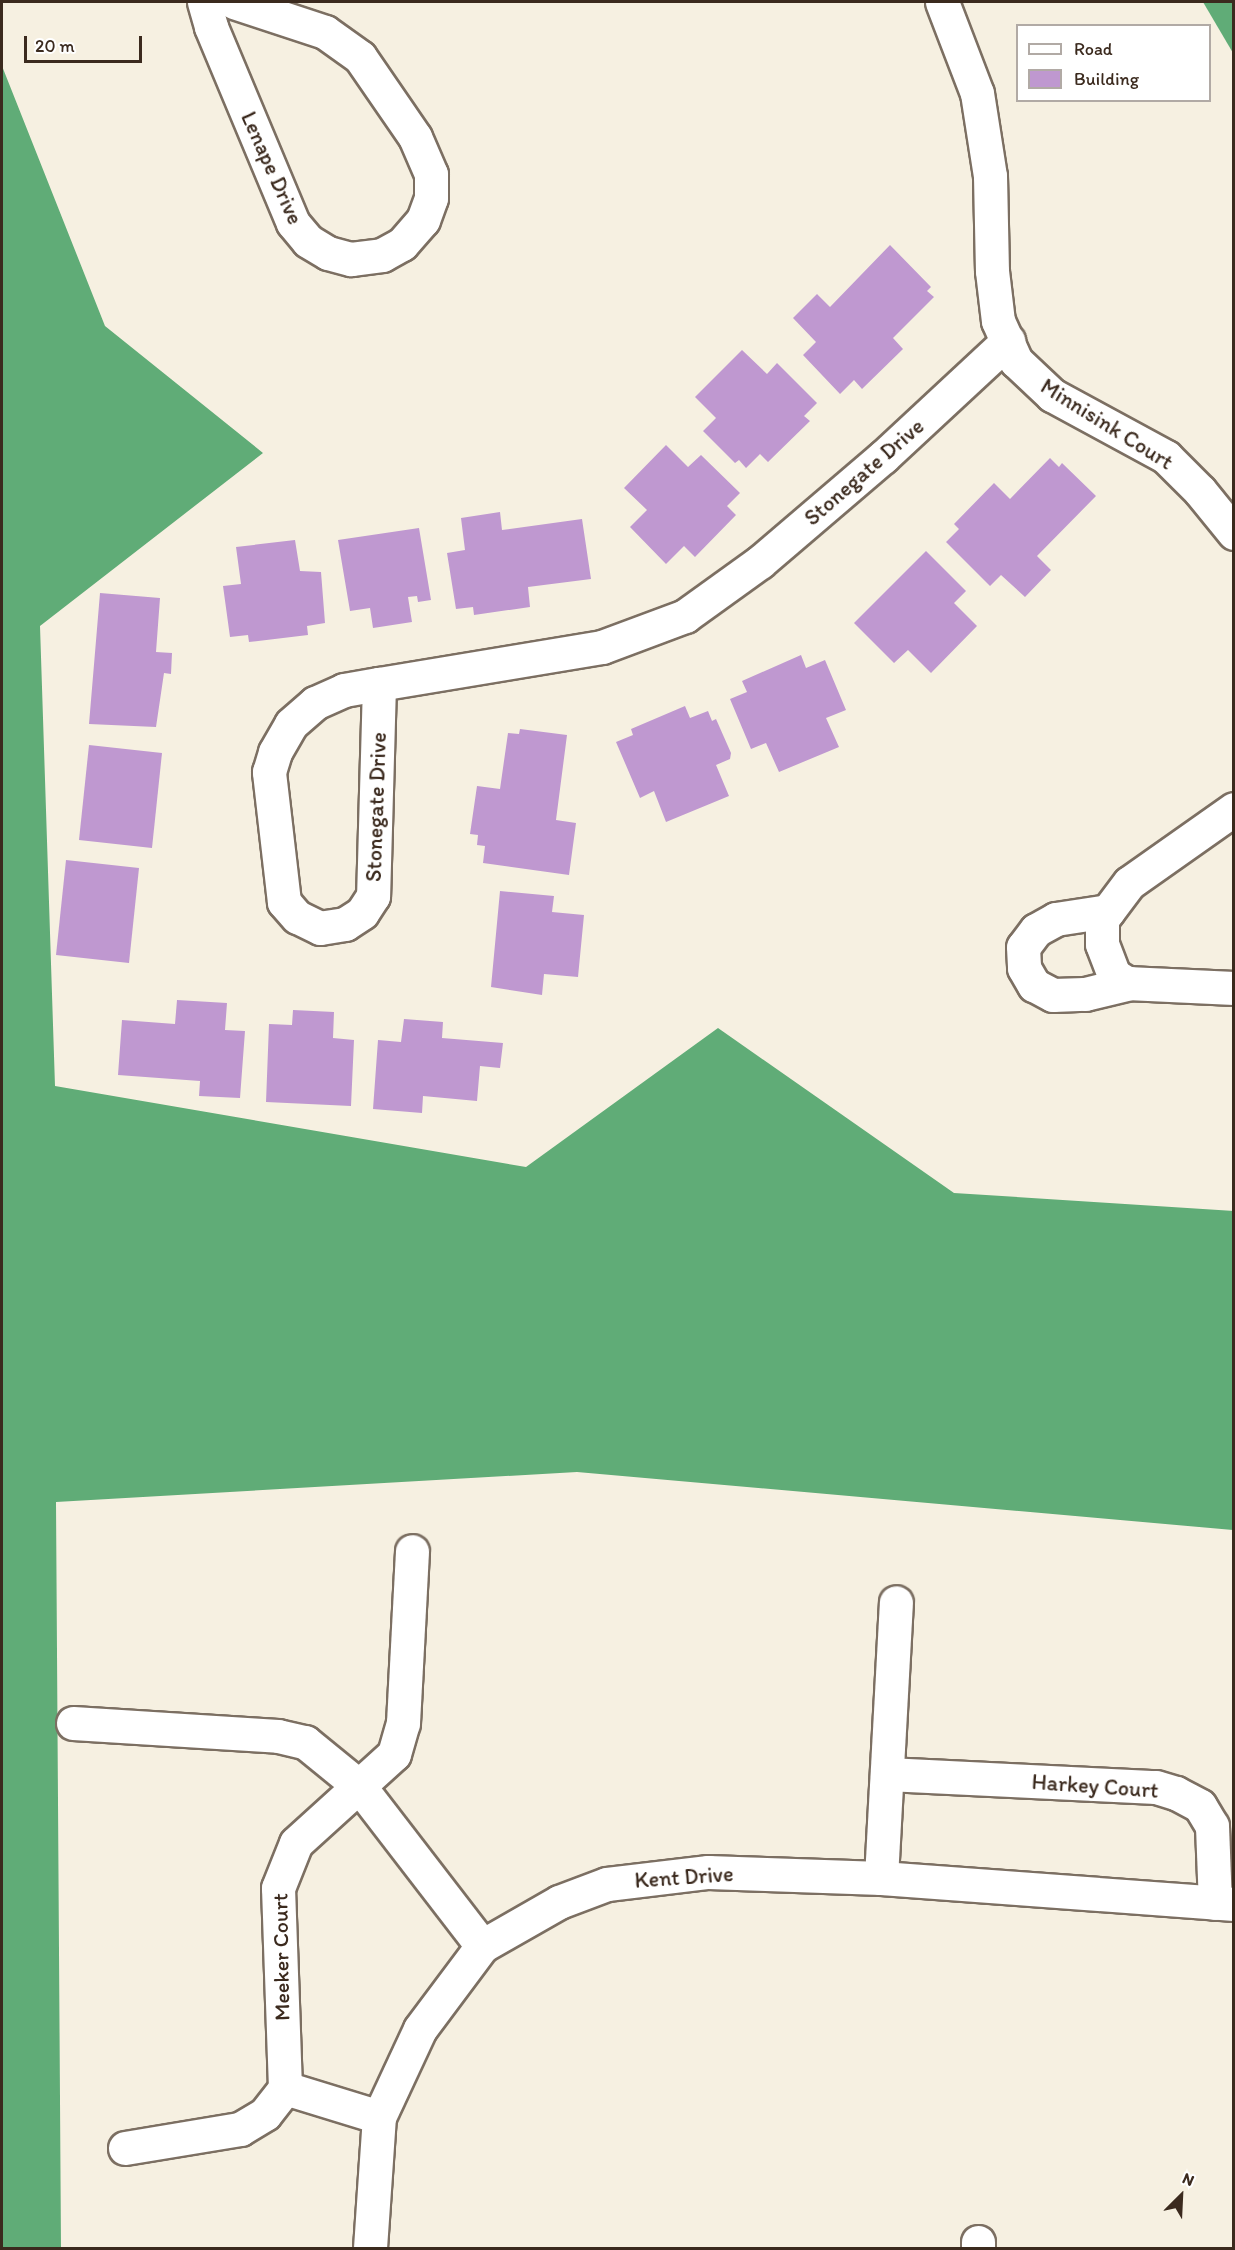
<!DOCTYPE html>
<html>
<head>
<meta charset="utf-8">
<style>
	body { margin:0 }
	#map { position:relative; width:1235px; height:2250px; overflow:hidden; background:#f6f0e1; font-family:Itim,sans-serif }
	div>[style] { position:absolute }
	.forest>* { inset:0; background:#60ac77 }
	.building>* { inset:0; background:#bf98d0 }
	.roads { filter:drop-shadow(2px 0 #7c6f62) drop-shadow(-2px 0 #7c6f62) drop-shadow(0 2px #7c6f62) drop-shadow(0 -2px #7c6f62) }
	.minor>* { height:33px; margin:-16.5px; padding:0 16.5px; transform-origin:16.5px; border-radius:16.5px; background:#fff }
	span { translate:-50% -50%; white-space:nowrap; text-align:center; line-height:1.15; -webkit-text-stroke:4.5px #fff; paint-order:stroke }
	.street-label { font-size:22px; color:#3b2a1e }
	.frame { position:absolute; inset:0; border:3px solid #3b2a1e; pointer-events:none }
	.legend { position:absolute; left:1016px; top:24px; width:195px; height:78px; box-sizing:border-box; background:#fff; border:2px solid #b1aaa5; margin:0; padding:8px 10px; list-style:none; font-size:18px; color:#3b2a1e }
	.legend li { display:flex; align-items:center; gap:12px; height:30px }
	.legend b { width:30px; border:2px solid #b1aaa5 }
	.north { position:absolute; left:1151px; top:2166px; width:60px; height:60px; -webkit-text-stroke:4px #fff; paint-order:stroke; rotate:24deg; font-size:16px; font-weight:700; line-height:24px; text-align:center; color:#3b2a1e }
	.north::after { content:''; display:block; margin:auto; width:21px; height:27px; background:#3b2a1e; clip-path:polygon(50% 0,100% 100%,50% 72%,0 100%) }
	.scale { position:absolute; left:24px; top:36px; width:118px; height:27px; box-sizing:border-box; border:3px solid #3b2a1e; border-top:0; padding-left:8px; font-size:18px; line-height:21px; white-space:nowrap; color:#3b2a1e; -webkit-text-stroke:4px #fff; paint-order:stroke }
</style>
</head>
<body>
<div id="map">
	<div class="forest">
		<div style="clip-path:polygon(1203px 2px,1233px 2px,1233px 53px)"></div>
		<div style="clip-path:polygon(2px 66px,105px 326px,263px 453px,40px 626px,55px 1086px,526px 1167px,718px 1028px,954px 1193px,1234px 1211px,1233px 1530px,577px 1472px,56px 1502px,61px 2248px,2px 2248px)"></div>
	</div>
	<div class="building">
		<div style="clip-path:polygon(890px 245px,931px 287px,927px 291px,934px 297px,893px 338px,903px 349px,862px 389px,854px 380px,840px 394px,803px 355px,816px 342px,793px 318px,817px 294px,830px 307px)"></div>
		<div style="clip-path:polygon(742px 350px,767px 374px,777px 363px,817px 403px,804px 416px,810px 421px,768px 462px,760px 454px,746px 468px,739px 460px,735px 463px,703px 431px,716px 418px,695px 397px)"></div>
		<div style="clip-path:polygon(666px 445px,688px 467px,701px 455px,740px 493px,727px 506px,736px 515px,695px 557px,684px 546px,666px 564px,630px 527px,647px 510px,624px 488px)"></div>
		<div style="clip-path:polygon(1050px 458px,1059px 467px,1062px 463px,1096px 496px,1037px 556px,1051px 570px,1025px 597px,1001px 575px,990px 586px,946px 542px,959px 529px,954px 524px,994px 483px,1010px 499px)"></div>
		<div style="clip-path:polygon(500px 512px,502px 530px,582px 519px,591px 579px,528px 587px,530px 607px,474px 615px,473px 607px,456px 609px,447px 553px,465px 550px,461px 518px)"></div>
		<div style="clip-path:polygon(419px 528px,431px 600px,418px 602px,417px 596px,408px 597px,412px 622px,373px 628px,370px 608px,350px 611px,338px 540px)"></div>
		<div style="clip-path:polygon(295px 540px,300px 571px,321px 572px,325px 623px,307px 626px,308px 635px,249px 642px,248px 635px,230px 637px,223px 586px,241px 584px,236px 547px)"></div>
		<div style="clip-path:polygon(926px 551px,966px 591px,954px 603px,977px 626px,931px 673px,908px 650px,894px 663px,854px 623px)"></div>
		<div style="clip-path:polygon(100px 593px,160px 598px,156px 652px,172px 653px,171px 674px,164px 673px,156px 727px,89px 724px)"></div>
		<div style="clip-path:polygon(801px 655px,806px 668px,825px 660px,846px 710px,826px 718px,839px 747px,779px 772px,766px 743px,751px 749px,730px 699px,747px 692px,742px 681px)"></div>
		<div style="clip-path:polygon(685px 706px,690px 718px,708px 711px,712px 721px,716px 719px,731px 753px,730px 759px,716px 765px,729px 796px,666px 822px,654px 791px,640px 798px,616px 742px,633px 735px,631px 729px)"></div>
		<div style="clip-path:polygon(520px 729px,567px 735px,556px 820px,576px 823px,569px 875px,483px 863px,485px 846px,477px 845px,478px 835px,470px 834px,477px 786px,500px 789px,508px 733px,519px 734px)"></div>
		<div style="clip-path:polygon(89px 745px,162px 753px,152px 848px,79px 840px)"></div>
		<div style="clip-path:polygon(66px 860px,139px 868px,129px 963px,56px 955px)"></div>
		<div style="clip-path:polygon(500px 891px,554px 896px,552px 912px,584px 915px,578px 977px,544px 974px,542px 995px,491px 987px)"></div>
		<div style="clip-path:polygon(177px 1000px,227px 1003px,225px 1030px,245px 1031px,240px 1098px,199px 1096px,200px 1081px,118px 1075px,122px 1020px,175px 1024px)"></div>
		<div style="clip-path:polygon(293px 1010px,334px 1012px,333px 1038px,354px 1040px,351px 1106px,266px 1102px,269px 1024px,292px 1025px)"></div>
		<div style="clip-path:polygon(404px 1019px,443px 1022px,442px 1038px,503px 1043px,500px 1068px,480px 1066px,477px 1101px,423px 1096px,422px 1113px,373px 1109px,378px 1040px,401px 1042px)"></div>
	</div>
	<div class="roads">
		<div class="minor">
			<div style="left:204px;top:2px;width:26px;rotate:74deg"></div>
			<div style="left:211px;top:27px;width:212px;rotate:67.3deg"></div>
			<div style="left:293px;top:223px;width:23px;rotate:50deg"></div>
			<div style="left:308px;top:241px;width:23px;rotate:31deg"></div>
			<div style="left:328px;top:253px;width:24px;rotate:15deg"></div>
			<div style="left:351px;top:259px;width:31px;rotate:-7deg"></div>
			<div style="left:382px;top:255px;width:23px;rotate:-29deg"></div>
			<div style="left:402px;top:244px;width:32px;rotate:-49deg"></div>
			<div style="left:423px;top:220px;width:23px;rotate:-70deg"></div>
			<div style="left:431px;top:198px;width:24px;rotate:-90deg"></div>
			<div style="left:431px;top:174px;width:40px;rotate:-113.4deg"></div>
			<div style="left:415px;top:137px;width:97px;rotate:-124.5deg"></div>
			<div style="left:360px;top:57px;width:43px;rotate:-144.5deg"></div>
			<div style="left:325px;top:32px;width:96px;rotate:-161.8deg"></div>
			<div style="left:942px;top:2px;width:97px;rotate:69deg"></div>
			<div style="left:977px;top:93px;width:84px;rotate:81.1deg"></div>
			<div style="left:990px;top:176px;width:95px;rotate:88.8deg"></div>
			<div style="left:992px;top:271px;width:50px;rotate:83.2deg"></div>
			<div style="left:998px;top:321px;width:44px;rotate:65.8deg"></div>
			<div style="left:1016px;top:361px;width:50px;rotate:43.4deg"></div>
			<div style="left:1052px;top:395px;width:130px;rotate:28.5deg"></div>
			<div style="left:1166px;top:457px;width:48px;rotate:45deg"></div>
			<div style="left:1200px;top:491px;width:54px;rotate:51deg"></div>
			<div style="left:379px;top:684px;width:226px;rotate:-9.4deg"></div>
			<div style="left:602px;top:647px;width:89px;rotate:-20.5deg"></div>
			<div style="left:685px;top:616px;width:92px;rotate:-35.8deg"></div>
			<div style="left:760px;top:562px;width:162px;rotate:-40.5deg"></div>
			<div style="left:883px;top:457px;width:171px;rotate:-42.9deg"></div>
			<div style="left:379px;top:684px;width:212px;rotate:91.6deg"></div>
			<div style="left:373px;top:896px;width:20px;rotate:123deg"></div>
			<div style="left:362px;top:913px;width:20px;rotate:147deg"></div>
			<div style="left:345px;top:924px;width:25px;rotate:171deg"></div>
			<div style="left:320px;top:928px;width:25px;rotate:-154deg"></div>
			<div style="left:297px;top:917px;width:20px;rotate:-131deg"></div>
			<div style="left:284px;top:902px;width:131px;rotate:-96.6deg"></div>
			<div style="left:269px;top:772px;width:21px;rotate:-73deg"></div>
			<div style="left:275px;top:752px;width:32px;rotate:-60deg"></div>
			<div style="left:291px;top:724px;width:32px;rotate:-41deg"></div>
			<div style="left:315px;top:703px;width:32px;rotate:-24deg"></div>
			<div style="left:344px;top:690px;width:36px;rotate:-10deg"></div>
			<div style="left:1234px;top:809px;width:128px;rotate:144.8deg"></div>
			<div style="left:1129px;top:883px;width:45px;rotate:126.9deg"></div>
			<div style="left:1102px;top:919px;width:25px;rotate:90deg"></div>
			<div style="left:1102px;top:944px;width:33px;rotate:69deg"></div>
			<div style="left:1114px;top:975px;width:15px;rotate:32deg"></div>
			<div style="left:1127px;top:983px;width:107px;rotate:2.7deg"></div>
			<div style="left:1108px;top:911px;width:53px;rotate:171.3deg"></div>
			<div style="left:1056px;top:919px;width:23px;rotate:151deg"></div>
			<div style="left:1036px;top:930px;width:21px;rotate:127deg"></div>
			<div style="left:1023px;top:947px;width:21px;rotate:87deg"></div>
			<div style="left:1024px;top:968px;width:20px;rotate:60deg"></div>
			<div style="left:1034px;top:985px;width:21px;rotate:28deg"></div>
			<div style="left:1053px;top:995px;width:32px;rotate:-2deg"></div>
			<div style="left:1085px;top:994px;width:46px;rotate:-13.7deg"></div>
			<div style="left:73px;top:1723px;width:205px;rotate:3.6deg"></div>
			<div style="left:278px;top:1736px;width:28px;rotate:13deg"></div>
			<div style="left:305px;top:1742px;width:70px;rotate:39.2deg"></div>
			<div style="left:359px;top:1786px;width:202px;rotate:52.4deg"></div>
			<div style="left:887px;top:1774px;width:269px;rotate:2.8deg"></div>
			<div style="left:1156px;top:1787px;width:21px;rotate:17deg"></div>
			<div style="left:1176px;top:1793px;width:27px;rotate:28deg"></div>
			<div style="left:1200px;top:1806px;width:23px;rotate:59deg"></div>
			<div style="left:1212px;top:1826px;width:77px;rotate:87.8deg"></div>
			<div style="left:881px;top:1878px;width:276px;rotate:-86.9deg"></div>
			<div style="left:285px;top:2088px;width:200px;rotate:-92deg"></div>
			<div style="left:278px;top:1888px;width:48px;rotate:-68.2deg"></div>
			<div style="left:296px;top:1843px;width:132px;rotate:-42.2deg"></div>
			<div style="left:394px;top:1754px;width:32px;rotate:-74deg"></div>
			<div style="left:403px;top:1723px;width:172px;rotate:-87deg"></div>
			<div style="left:125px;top:2148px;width:117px;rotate:-9.4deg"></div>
			<div style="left:240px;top:2129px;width:29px;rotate:-31deg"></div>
			<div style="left:265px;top:2114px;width:33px;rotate:-52deg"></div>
			<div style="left:285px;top:2088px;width:98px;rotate:17.1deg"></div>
			<div style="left:370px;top:2248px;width:131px;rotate:-86.1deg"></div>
			<div style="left:379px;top:2117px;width:97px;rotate:-65deg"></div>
			<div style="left:420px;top:2029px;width:104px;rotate:-53.2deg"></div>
			<div style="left:482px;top:1946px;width:89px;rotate:-29.7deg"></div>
			<div style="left:559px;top:1902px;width:51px;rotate:-20.6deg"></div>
			<div style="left:607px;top:1884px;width:102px;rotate:-6.8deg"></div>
			<div style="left:708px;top:1872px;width:173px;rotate:2deg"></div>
			<div style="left:881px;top:1878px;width:354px;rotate:4.2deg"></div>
			<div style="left:978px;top:2248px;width:6px;rotate:-90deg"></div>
		</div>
	</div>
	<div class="street-label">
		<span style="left:272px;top:168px;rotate:66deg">Lenape Drive</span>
		<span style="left:1107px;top:424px;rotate:32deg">Minnisink Court</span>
		<span style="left:864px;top:472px;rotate:-41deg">Stonegate Drive</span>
		<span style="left:376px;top:807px;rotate:-88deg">Stonegate Drive</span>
		<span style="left:1095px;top:1786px;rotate:4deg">Harkey Court</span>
		<span style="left:684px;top:1877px;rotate:-4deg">Kent Drive</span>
		<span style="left:281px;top:1957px;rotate:-91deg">Meeker Court</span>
	</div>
	<div class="frame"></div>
	<ul class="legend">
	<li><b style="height:8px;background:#fff"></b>Road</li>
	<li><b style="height:16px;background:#bf98d0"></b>Building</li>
	</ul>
	<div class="north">N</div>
	<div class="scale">20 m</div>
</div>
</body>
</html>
